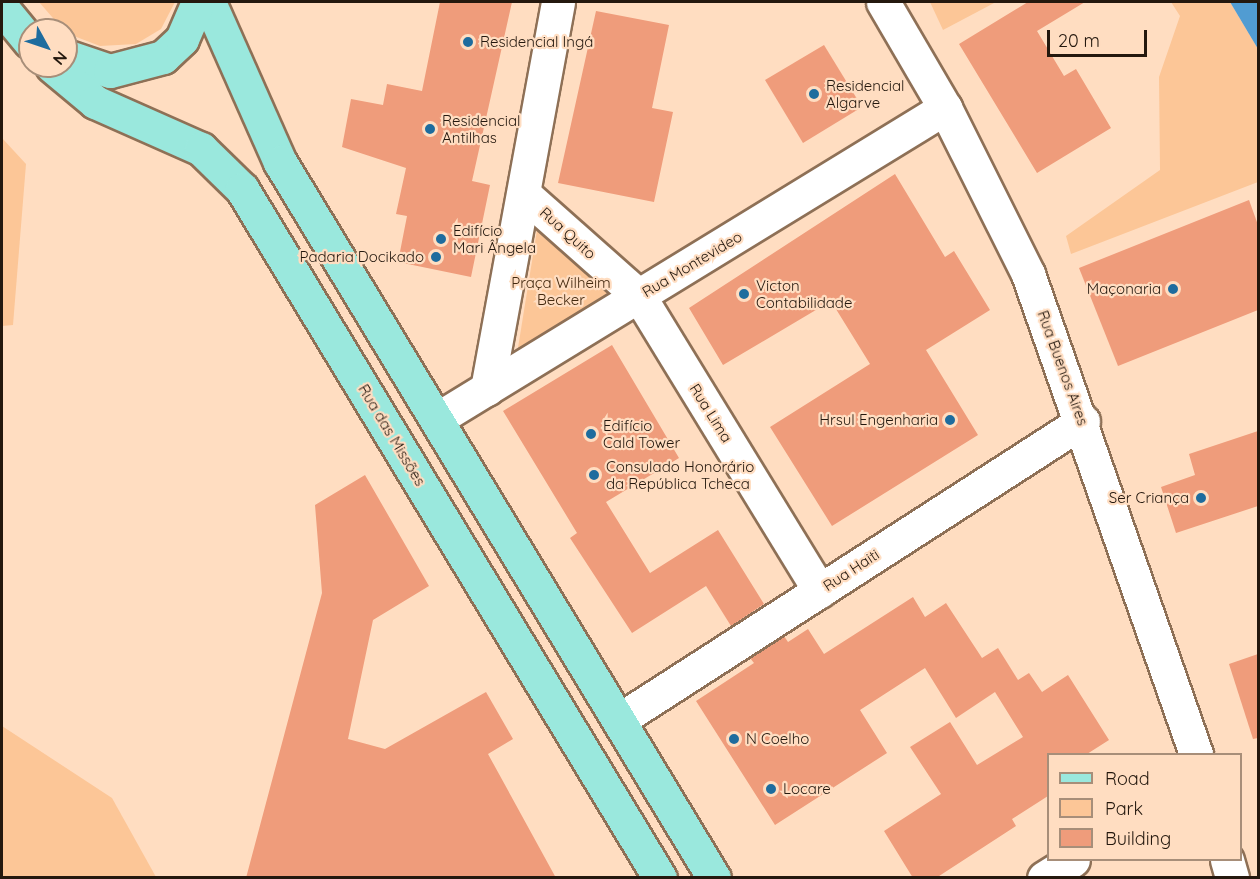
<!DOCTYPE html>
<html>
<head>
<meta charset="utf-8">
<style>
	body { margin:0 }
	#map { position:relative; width:1260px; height:879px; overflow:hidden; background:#ffddc1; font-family:Quicksand,sans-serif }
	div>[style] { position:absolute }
	.green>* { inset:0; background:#fcc697 }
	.water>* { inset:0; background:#519cd2 }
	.building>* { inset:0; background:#ef9c7b }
	.roads { filter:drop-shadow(2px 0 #8e7056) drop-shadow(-2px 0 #8e7056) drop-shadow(0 2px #8e7056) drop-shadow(0 -2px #8e7056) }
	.street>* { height:33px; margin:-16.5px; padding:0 16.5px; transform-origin:16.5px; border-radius:16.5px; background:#fff }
	.primary>* { height:33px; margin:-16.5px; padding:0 16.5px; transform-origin:16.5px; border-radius:16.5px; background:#9ae8dd }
	.dots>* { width:16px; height:16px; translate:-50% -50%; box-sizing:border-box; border:3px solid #ffddc1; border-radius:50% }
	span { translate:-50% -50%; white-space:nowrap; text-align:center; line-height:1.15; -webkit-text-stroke:4.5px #ffddc1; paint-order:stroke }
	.poi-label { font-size:15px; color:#24180e }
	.left { translate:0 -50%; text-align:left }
	.right { translate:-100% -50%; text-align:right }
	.street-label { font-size:15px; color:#24180e }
	.park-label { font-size:15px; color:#44290f }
	.frame { position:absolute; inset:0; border:3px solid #24180e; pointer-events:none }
	.legend { position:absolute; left:1047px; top:753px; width:195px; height:108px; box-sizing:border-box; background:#ffddc1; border:2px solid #a78e79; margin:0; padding:8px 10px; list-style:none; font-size:18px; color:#24180e }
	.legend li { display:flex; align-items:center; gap:12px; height:30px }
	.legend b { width:30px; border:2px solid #a78e79 }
	.north { position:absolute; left:18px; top:18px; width:60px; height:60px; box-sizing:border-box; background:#ffddc1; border:2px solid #a78e79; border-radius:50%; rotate:130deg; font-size:16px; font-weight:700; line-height:24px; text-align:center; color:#24180e }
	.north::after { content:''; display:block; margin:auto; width:21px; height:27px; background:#1e6c9e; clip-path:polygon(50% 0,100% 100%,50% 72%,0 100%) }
	.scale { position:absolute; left:1047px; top:30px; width:100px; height:27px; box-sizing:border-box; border:3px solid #24180e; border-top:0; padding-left:8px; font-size:18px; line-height:21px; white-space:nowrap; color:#24180e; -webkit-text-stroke:4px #ffddc1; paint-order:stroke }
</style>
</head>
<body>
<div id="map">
	<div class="green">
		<div style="clip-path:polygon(39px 2px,175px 2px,161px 29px,136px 44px,100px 46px,66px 33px)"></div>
		<div style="clip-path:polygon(930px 2px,996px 2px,943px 30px)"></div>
		<div style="clip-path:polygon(1171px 2px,1230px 2px,1258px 49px,1258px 182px,1071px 254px,1066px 236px,1160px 170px,1159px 77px,1180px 16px)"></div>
		<div style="clip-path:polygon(2px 138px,26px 164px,13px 325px,2px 326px)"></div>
		<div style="clip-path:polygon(538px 224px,618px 298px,517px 354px)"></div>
		<div style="clip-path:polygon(2px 726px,112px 798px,156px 877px,2px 877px)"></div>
	</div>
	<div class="water">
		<div style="clip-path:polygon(1230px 2px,1258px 2px,1258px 49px)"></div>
	</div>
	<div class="building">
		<div style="clip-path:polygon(440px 2px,512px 2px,472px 181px,490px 185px,471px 277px,398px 262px,407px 216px,396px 214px,406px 168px,342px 147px,351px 99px,383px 105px,387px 84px,422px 91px)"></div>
		<div style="clip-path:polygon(1028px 2px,1085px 2px,1037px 31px,1064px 76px,1076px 69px,1111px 128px,1037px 173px,959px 44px)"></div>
		<div style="clip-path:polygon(596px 11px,669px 25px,652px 108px,673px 112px,654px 202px,558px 183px)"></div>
		<div style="clip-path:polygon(824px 45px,862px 107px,803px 143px,765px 80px)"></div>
		<div style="clip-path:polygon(895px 174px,945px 257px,954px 251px,990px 310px,926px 350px,978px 435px,832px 526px,770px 427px,870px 364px,831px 301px,723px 365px,689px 308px)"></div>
		<div style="clip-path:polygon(1249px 200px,1258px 225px,1258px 310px,1118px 366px,1079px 268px)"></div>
		<div style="clip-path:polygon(612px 345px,679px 458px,606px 502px,650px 573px,718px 530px,764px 604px,731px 626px,706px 586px,632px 633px,570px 538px,577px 533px,503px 411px)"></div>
		<div style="clip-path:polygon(1258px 431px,1258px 506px,1176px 533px,1161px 487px,1195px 475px,1189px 454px)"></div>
		<div style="clip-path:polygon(365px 475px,429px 586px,373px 620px,348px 739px,385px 749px,486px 692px,513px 739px,488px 754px,556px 878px,246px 878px,322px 593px,315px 505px)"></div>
		<div style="clip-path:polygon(913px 597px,925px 617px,946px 603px,982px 658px,998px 648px,1018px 680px,1029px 673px,1042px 692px,1068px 675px,1109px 740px,1087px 754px,1048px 754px,1048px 796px,1012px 819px,1016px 826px,936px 878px,913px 878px,884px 831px,941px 794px,910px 747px,950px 722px,977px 765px,1023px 737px,995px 692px,956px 718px,925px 668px,860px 710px,887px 753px,775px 825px,696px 701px,754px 663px,750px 658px,784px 636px,788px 642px,808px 629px,824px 654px)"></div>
		<div style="clip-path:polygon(1258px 654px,1258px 738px,1253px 739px,1229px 664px)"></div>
	</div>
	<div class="roads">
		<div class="street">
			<div style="left:883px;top:2px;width:123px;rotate:59.7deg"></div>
			<div style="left:945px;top:108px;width:186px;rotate:63.4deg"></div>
			<div style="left:1028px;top:274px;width:509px;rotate:70.71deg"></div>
			<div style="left:524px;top:194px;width:154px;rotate:41.6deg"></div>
			<div style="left:639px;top:296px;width:346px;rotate:58.5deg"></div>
			<div style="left:487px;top:389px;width:393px;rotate:-79.6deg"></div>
			<div style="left:437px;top:419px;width:596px;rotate:-31.48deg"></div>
			<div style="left:619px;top:720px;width:552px;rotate:-32.8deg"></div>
			<div style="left:1227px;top:860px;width:19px;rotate:74deg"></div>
			<div style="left:1044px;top:878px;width:34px;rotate:-32deg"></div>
		</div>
		<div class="primary">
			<div style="left:209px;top:2px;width:175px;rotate:66.1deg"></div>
			<div style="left:280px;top:162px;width:837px;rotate:58.78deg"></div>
			<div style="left:2px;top:8px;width:44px;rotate:50.5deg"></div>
			<div style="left:66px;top:56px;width:46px;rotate:18.8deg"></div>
			<div style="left:110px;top:71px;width:55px;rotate:-14.8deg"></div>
			<div style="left:163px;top:57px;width:26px;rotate:-43deg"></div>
			<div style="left:182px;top:39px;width:40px;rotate:-66.6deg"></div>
			<div style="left:52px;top:66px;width:56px;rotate:39.9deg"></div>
			<div style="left:95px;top:102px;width:116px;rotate:23.9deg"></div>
			<div style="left:201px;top:149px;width:57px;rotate:44.3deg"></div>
			<div style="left:242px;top:189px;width:806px;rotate:58.76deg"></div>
		</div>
	</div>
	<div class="dots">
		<div style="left:468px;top:42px;background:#1e6c9e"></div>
		<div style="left:814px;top:94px;background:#1e6c9e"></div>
		<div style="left:430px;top:129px;background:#1e6c9e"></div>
		<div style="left:441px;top:239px;background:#1e6c9e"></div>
		<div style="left:436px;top:257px;background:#1e6c9e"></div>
		<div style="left:1173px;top:289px;background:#1e6c9e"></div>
		<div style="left:744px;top:294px;background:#1e6c9e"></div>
		<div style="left:950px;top:420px;background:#1e6c9e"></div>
		<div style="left:591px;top:434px;background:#1e6c9e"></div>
		<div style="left:594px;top:475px;background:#1e6c9e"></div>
		<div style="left:1201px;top:498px;background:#1e6c9e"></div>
		<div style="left:734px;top:739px;background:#1e6c9e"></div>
		<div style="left:771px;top:789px;background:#1e6c9e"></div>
	</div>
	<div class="poi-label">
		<span class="left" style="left:480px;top:42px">Residencial Ingá</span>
		<span class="left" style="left:826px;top:94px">Residencial<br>Algarve</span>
		<span class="left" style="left:442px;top:129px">Residencial<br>Antilhas</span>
		<span class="left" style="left:453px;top:239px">Edifício<br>Mari Ângela</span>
		<span class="right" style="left:424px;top:257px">Padaria Docikado</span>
		<span class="left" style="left:756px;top:294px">Victon<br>Contabilidade</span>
		<span class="right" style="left:1161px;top:289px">Maçonaria</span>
		<span class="right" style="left:938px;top:420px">Hrsul Engenharia</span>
		<span class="left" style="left:603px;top:434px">Edifício<br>Cald Tower</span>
		<span class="left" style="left:606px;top:475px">Consulado Honorário<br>da República Tcheca</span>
		<span class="right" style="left:1189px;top:498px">Ser Criança</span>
		<span class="left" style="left:746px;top:739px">N Coelho</span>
		<span class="left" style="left:783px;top:789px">Locare</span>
	</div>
	<div class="street-label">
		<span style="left:568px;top:233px;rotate:42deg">Rua Quito</span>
		<span style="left:692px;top:264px;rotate:-31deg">Rua Montevideo</span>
		<span style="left:1063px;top:368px;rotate:70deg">Rua Buenos Aires</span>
		<span style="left:711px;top:413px;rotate:58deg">Rua Lima</span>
		<span style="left:392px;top:435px;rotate:59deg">Rua das Missões</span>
		<span style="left:851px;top:570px;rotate:-33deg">Rua Haiti</span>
	</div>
	<div class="park-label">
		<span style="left:561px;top:291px">Praça Wilheim<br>Becker</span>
	</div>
	<div class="frame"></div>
	<ul class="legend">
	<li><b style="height:8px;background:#9ae8dd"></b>Road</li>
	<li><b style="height:16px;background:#fcc697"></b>Park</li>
	<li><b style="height:16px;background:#ef9c7b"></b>Building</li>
	</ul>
	<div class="north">N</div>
	<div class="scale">20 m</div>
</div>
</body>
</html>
